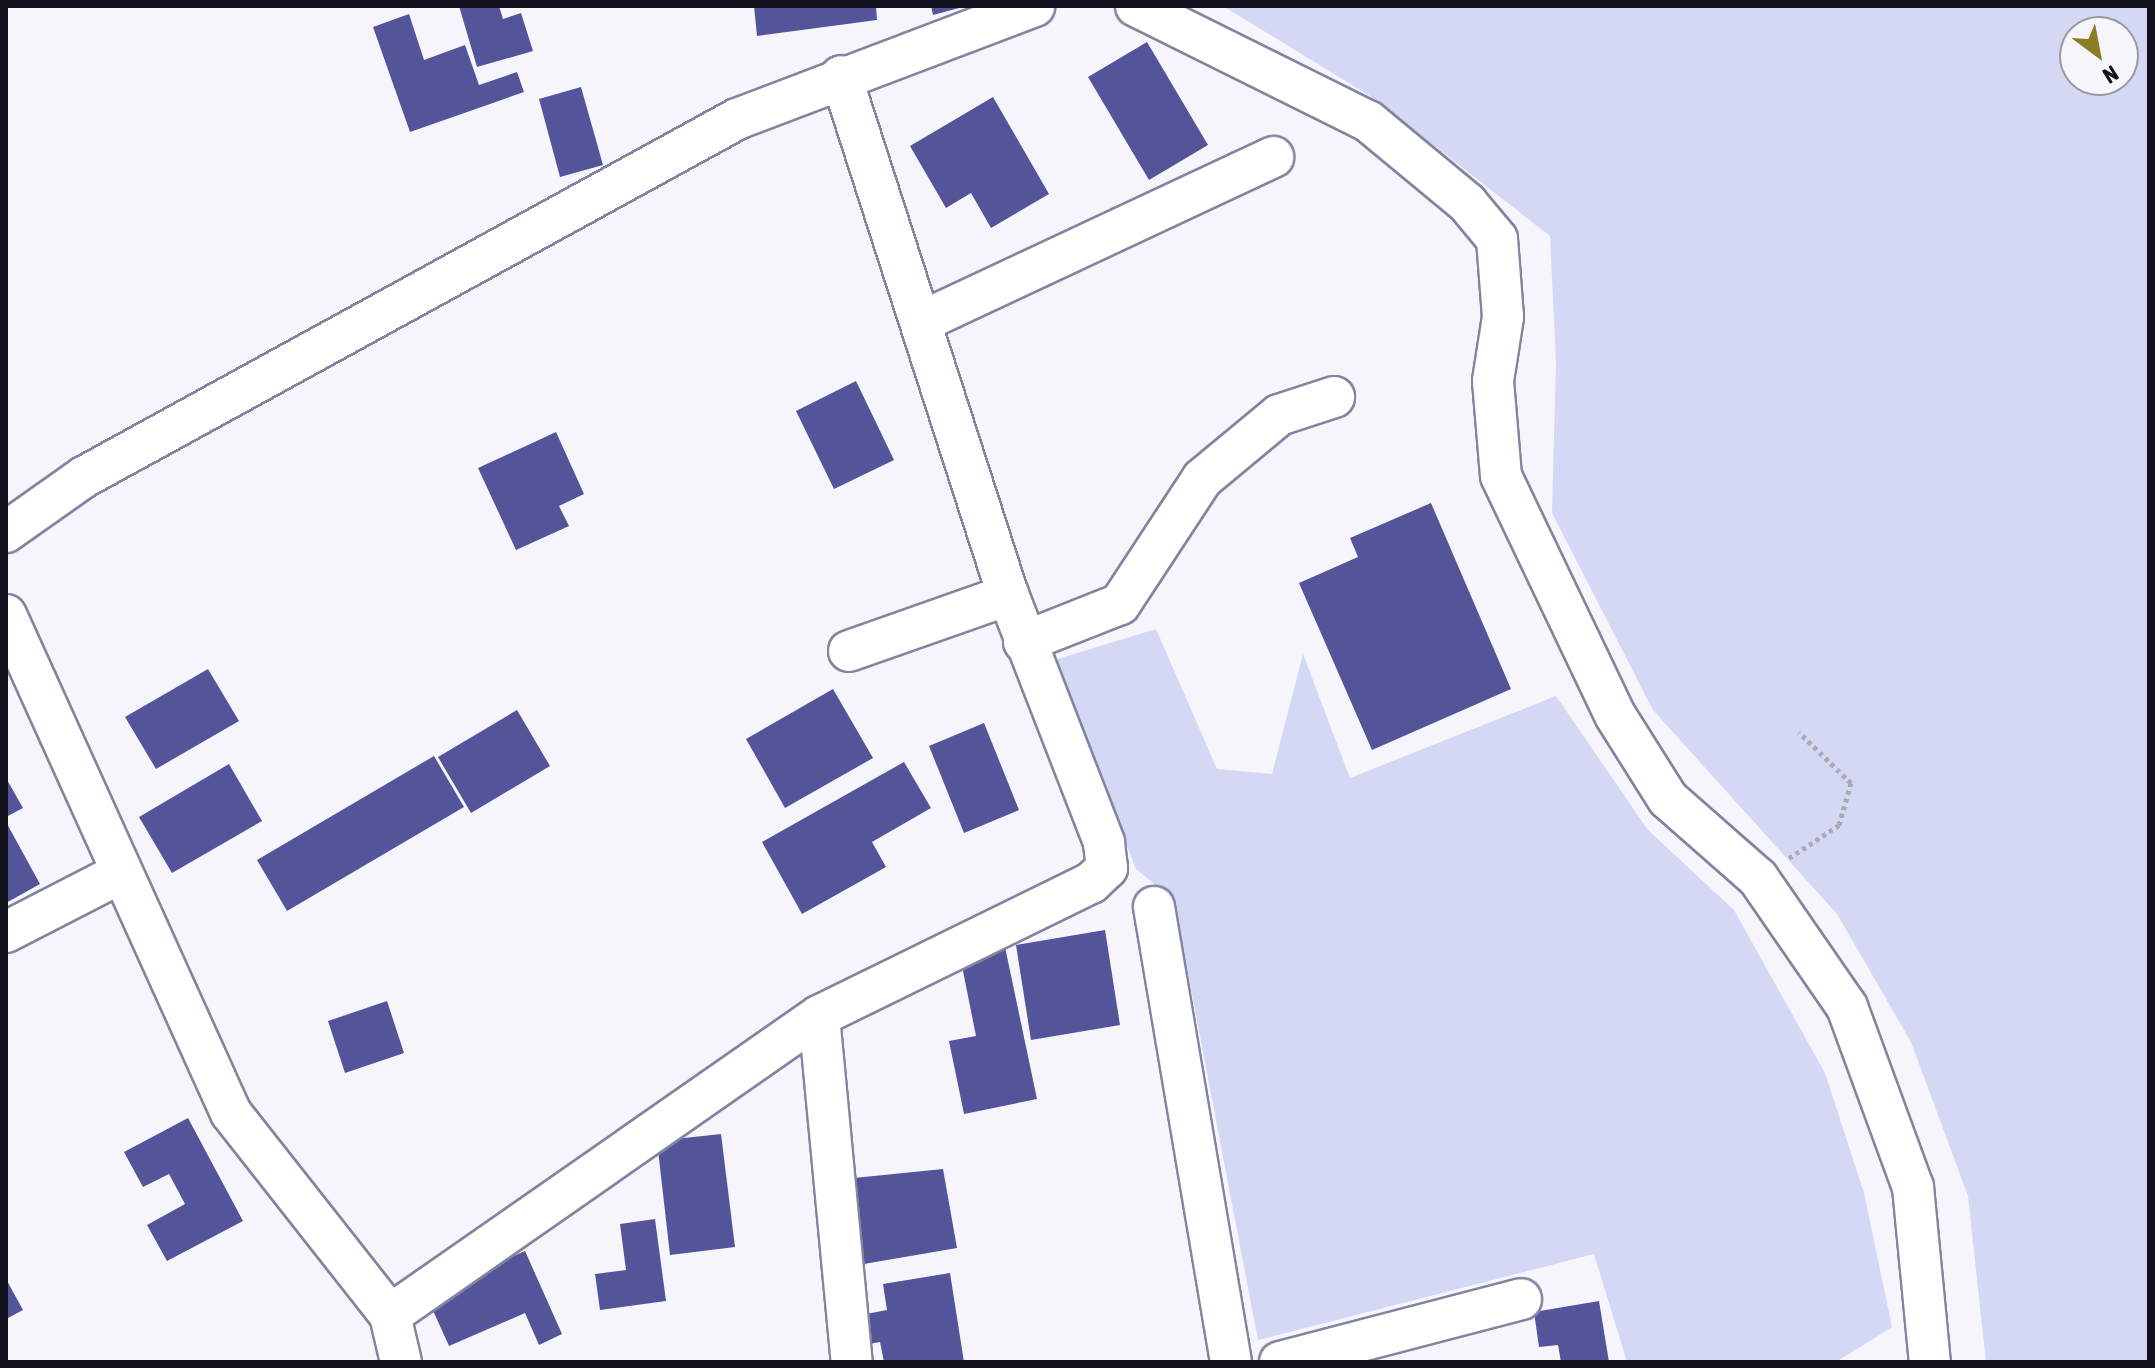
<!DOCTYPE html>
<html>
<head>
<meta charset="utf-8">
<style>
	body { margin:0 }
	#map { position:relative; width:2155px; height:1368px; overflow:hidden; background:#f5f5fb; font-family:"Asap Condensed",sans-serif }
	div>[style] { position:absolute }
	.green>* { inset:0; background:#d4d8f5 }
	.building>* { inset:0; background:#535499 }
	.path>* { height:5px; margin-top:-2.5px; transform-origin:0; background:repeating-linear-gradient(90deg,#aaaab1 0 4px,transparent 0 8px) }
	.roads { filter:drop-shadow(2px 0 #82859f) drop-shadow(-2px 0 #82859f) drop-shadow(0 2px #82859f) drop-shadow(0 -2px #82859f) }
	.minor>* { height:40px; margin:-20px; padding:0 20px; transform-origin:20px; border-radius:20px; background:#fff }
	span { translate:-50% -50%; white-space:nowrap; text-align:center; line-height:1.15; -webkit-text-stroke:8px #f5f5fb; paint-order:stroke }
	.frame { position:absolute; inset:0; border:8px solid #11121b; pointer-events:none }
	.north { position:absolute; left:2059px; top:16px; width:80px; height:80px; box-sizing:border-box; background:#f5f5fb; border:2px solid #9a9aa1; border-radius:50%; rotate:148deg; font-size:22px; font-weight:700; line-height:32px; text-align:center; color:#11121b }
	.north::after { content:''; display:block; margin:auto; width:28px; height:36px; background:#8b7d23; clip-path:polygon(50% 0,100% 100%,50% 72%,0 100%) }
</style>
</head>
<body>
<div id="map">
	<div class="green">
		<div style="clip-path:polygon(evenodd,1223px 6px,2149px 6px,2149px 1362px,1986px 1362px,1968px 1196px,1911px 1042px,1837px 914px,1653px 710px,1552px 513px,1556px 363px,1550px 236px,1373px 98px,1223px 6px,2075px 32px,2123px 32px,2123px 80px,2075px 80px,2075px 32px)"></div>
		<div style="clip-path:polygon(1156px 629px,1217px 769px,1272px 774px,1303px 654px,1350px 778px,1556px 696px,1648px 830px,1734px 910px,1825px 1073px,1864px 1193px,1892px 1327px,1836px 1362px,1627px 1362px,1594px 1254px,1258px 1340px,1174px 900px,1136px 869px,1054px 660px)"></div>
	</div>
	<div class="building">
		<div style="clip-path:polygon(459px 6px,499px 6px,503px 19px,521px 13px,533px 51px,477px 67px)"></div>
		<div style="clip-path:polygon(754px 6px,876px 6px,877px 20px,757px 36px)"></div>
		<div style="clip-path:polygon(931px 6px,962px 6px,963px 7px,933px 15px)"></div>
		<div style="clip-path:polygon(409px 14px,424px 60px,465px 45px,479px 85px,517px 72px,524px 92px,410px 132px,373px 27px)"></div>
		<div style="clip-path:polygon(1147px 42px,1208px 145px,1149px 180px,1088px 77px)"></div>
		<div style="clip-path:polygon(581px 87px,603px 165px,560px 177px,539px 99px)"></div>
		<div style="clip-path:polygon(993px 97px,1049px 194px,991px 228px,971px 193px,946px 208px,910px 146px)"></div>
		<div style="clip-path:polygon(856px 381px,894px 460px,834px 489px,796px 411px)"></div>
		<div style="clip-path:polygon(556px 432px,584px 494px,559px 506px,569px 526px,516px 550px,478px 468px)"></div>
		<div style="clip-path:polygon(1431px 503px,1511px 689px,1372px 750px,1299px 583px,1358px 557px,1350px 538px)"></div>
		<div style="clip-path:polygon(208px 669px,239px 721px,156px 769px,125px 717px)"></div>
		<div style="clip-path:polygon(833px 689px,873px 758px,785px 808px,746px 739px)"></div>
		<div style="clip-path:polygon(517px 710px,550px 766px,471px 813px,438px 757px)"></div>
		<div style="clip-path:polygon(984px 723px,1019px 810px,964px 833px,929px 746px)"></div>
		<div style="clip-path:polygon(434px 756px,464px 807px,287px 911px,257px 860px)"></div>
		<div style="clip-path:polygon(904px 762px,931px 808px,872px 842px,886px 867px,802px 914px,762px 842px)"></div>
		<div style="clip-path:polygon(229px 764px,262px 821px,172px 873px,139px 817px)"></div>
		<div style="clip-path:polygon(6px 778px,23px 808px,6px 817px)"></div>
		<div style="clip-path:polygon(6px 822px,40px 884px,6px 903px)"></div>
		<div style="clip-path:polygon(1105px 930px,1120px 1025px,1031px 1040px,1016px 945px)"></div>
		<div style="clip-path:polygon(1005px 947px,1037px 1099px,964px 1114px,949px 1041px,976px 1036px,960px 956px)"></div>
		<div style="clip-path:polygon(387px 1001px,404px 1053px,345px 1073px,328px 1021px)"></div>
		<div style="clip-path:polygon(188px 1118px,243px 1221px,167px 1261px,147px 1225px,185px 1204px,169px 1174px,143px 1187px,124px 1152px)"></div>
		<div style="clip-path:polygon(721px 1134px,735px 1247px,670px 1255px,657px 1141px)"></div>
		<div style="clip-path:polygon(943px 1169px,957px 1248px,858px 1265px,844px 1179px)"></div>
		<div style="clip-path:polygon(655px 1219px,666px 1301px,600px 1310px,595px 1274px,626px 1270px,620px 1224px)"></div>
		<div style="clip-path:polygon(525px 1251px,562px 1334px,539px 1345px,525px 1313px,449px 1346px,426px 1295px)"></div>
		<div style="clip-path:polygon(950px 1273px,964px 1362px,884px 1362px,880px 1342px,853px 1347px,861px 1315px,887px 1310px,883px 1284px)"></div>
		<div style="clip-path:polygon(6px 1279px,23px 1310px,6px 1319px)"></div>
		<div style="clip-path:polygon(1599px 1301px,1609px 1362px,1561px 1362px,1558px 1345px,1539px 1347px,1534px 1312px)"></div>
	</div>
	<div class="path">
		<div style="left:1789px;top:858px;width:60px;rotate:-33.4deg"></div>
		<div style="left:1839px;top:825px;width:44px;rotate:-74.1deg"></div>
		<div style="left:1851px;top:783px;width:73px;rotate:-135.6deg"></div>
	</div>
	<div class="roads">
		<div class="minor">
			<div style="left:1136px;top:6px;width:259px;rotate:26.4deg"></div>
			<div style="left:1368px;top:121px;width:129px;rotate:39.6deg"></div>
			<div style="left:1467px;top:203px;width:47px;rotate:50.2deg"></div>
			<div style="left:1497px;top:239px;width:78px;rotate:85.6deg"></div>
			<div style="left:1503px;top:317px;width:65px;rotate:98.9deg"></div>
			<div style="left:1493px;top:381px;width:95px;rotate:85.2deg"></div>
			<div style="left:1501px;top:476px;width:265px;rotate:64.5deg"></div>
			<div style="left:1615px;top:715px;width:99px;rotate:57.8deg"></div>
			<div style="left:1668px;top:799px;width:120px;rotate:41.3deg"></div>
			<div style="left:1758px;top:878px;width:157px;rotate:55.4deg"></div>
			<div style="left:1847px;top:1007px;width:192px;rotate:69.9deg"></div>
			<div style="left:1913px;top:1187px;width:176px;rotate:84.5deg"></div>
			<div style="left:921px;top:322px;width:389px;rotate:-25.1deg"></div>
			<div style="left:6px;top:532px;width:95px;rotate:-35.2deg"></div>
			<div style="left:84px;top:477px;width:745px;rotate:-28.73deg"></div>
			<div style="left:737px;top:119px;width:318px;rotate:-20.8deg"></div>
			<div style="left:6px;top:615px;width:546px;rotate:65.69deg"></div>
			<div style="left:231px;top:1113px;width:257px;rotate:51.8deg"></div>
			<div style="left:1024px;top:642px;width:103px;rotate:-21.6deg"></div>
			<div style="left:1120px;top:604px;width:149px;rotate:-56.7deg"></div>
			<div style="left:1202px;top:479px;width:100px;rotate:-39.7deg"></div>
			<div style="left:1279px;top:415px;width:58px;rotate:-18.1deg"></div>
			<div style="left:849px;top:651px;width:169px;rotate:-19.4deg"></div>
			<div style="left:1154px;top:907px;width:461px;rotate:80.4deg"></div>
			<div style="left:6px;top:932px;width:129px;rotate:-27.2deg"></div>
			<div style="left:819px;top:1016px;width:348px;rotate:84.6deg"></div>
			<div style="left:401px;top:1362px;width:48px;rotate:-103.2deg"></div>
			<div style="left:390px;top:1315px;width:523px;rotate:-34.88deg"></div>
			<div style="left:819px;top:1016px;width:303px;rotate:-26.1deg"></div>
			<div style="left:1091px;top:883px;width:22px;rotate:-43deg"></div>
			<div style="left:1107px;top:868px;width:26px;rotate:-97deg"></div>
			<div style="left:1104px;top:842px;width:265px;rotate:-111.2deg"></div>
			<div style="left:1008px;top:595px;width:545px;rotate:-107.84deg"></div>
			<div style="left:1280px;top:1362px;width:249px;rotate:-14.6deg"></div>
		</div>
	</div>
	<div class="frame"></div>
	<div class="north">N</div>
</div>
</body>
</html>
